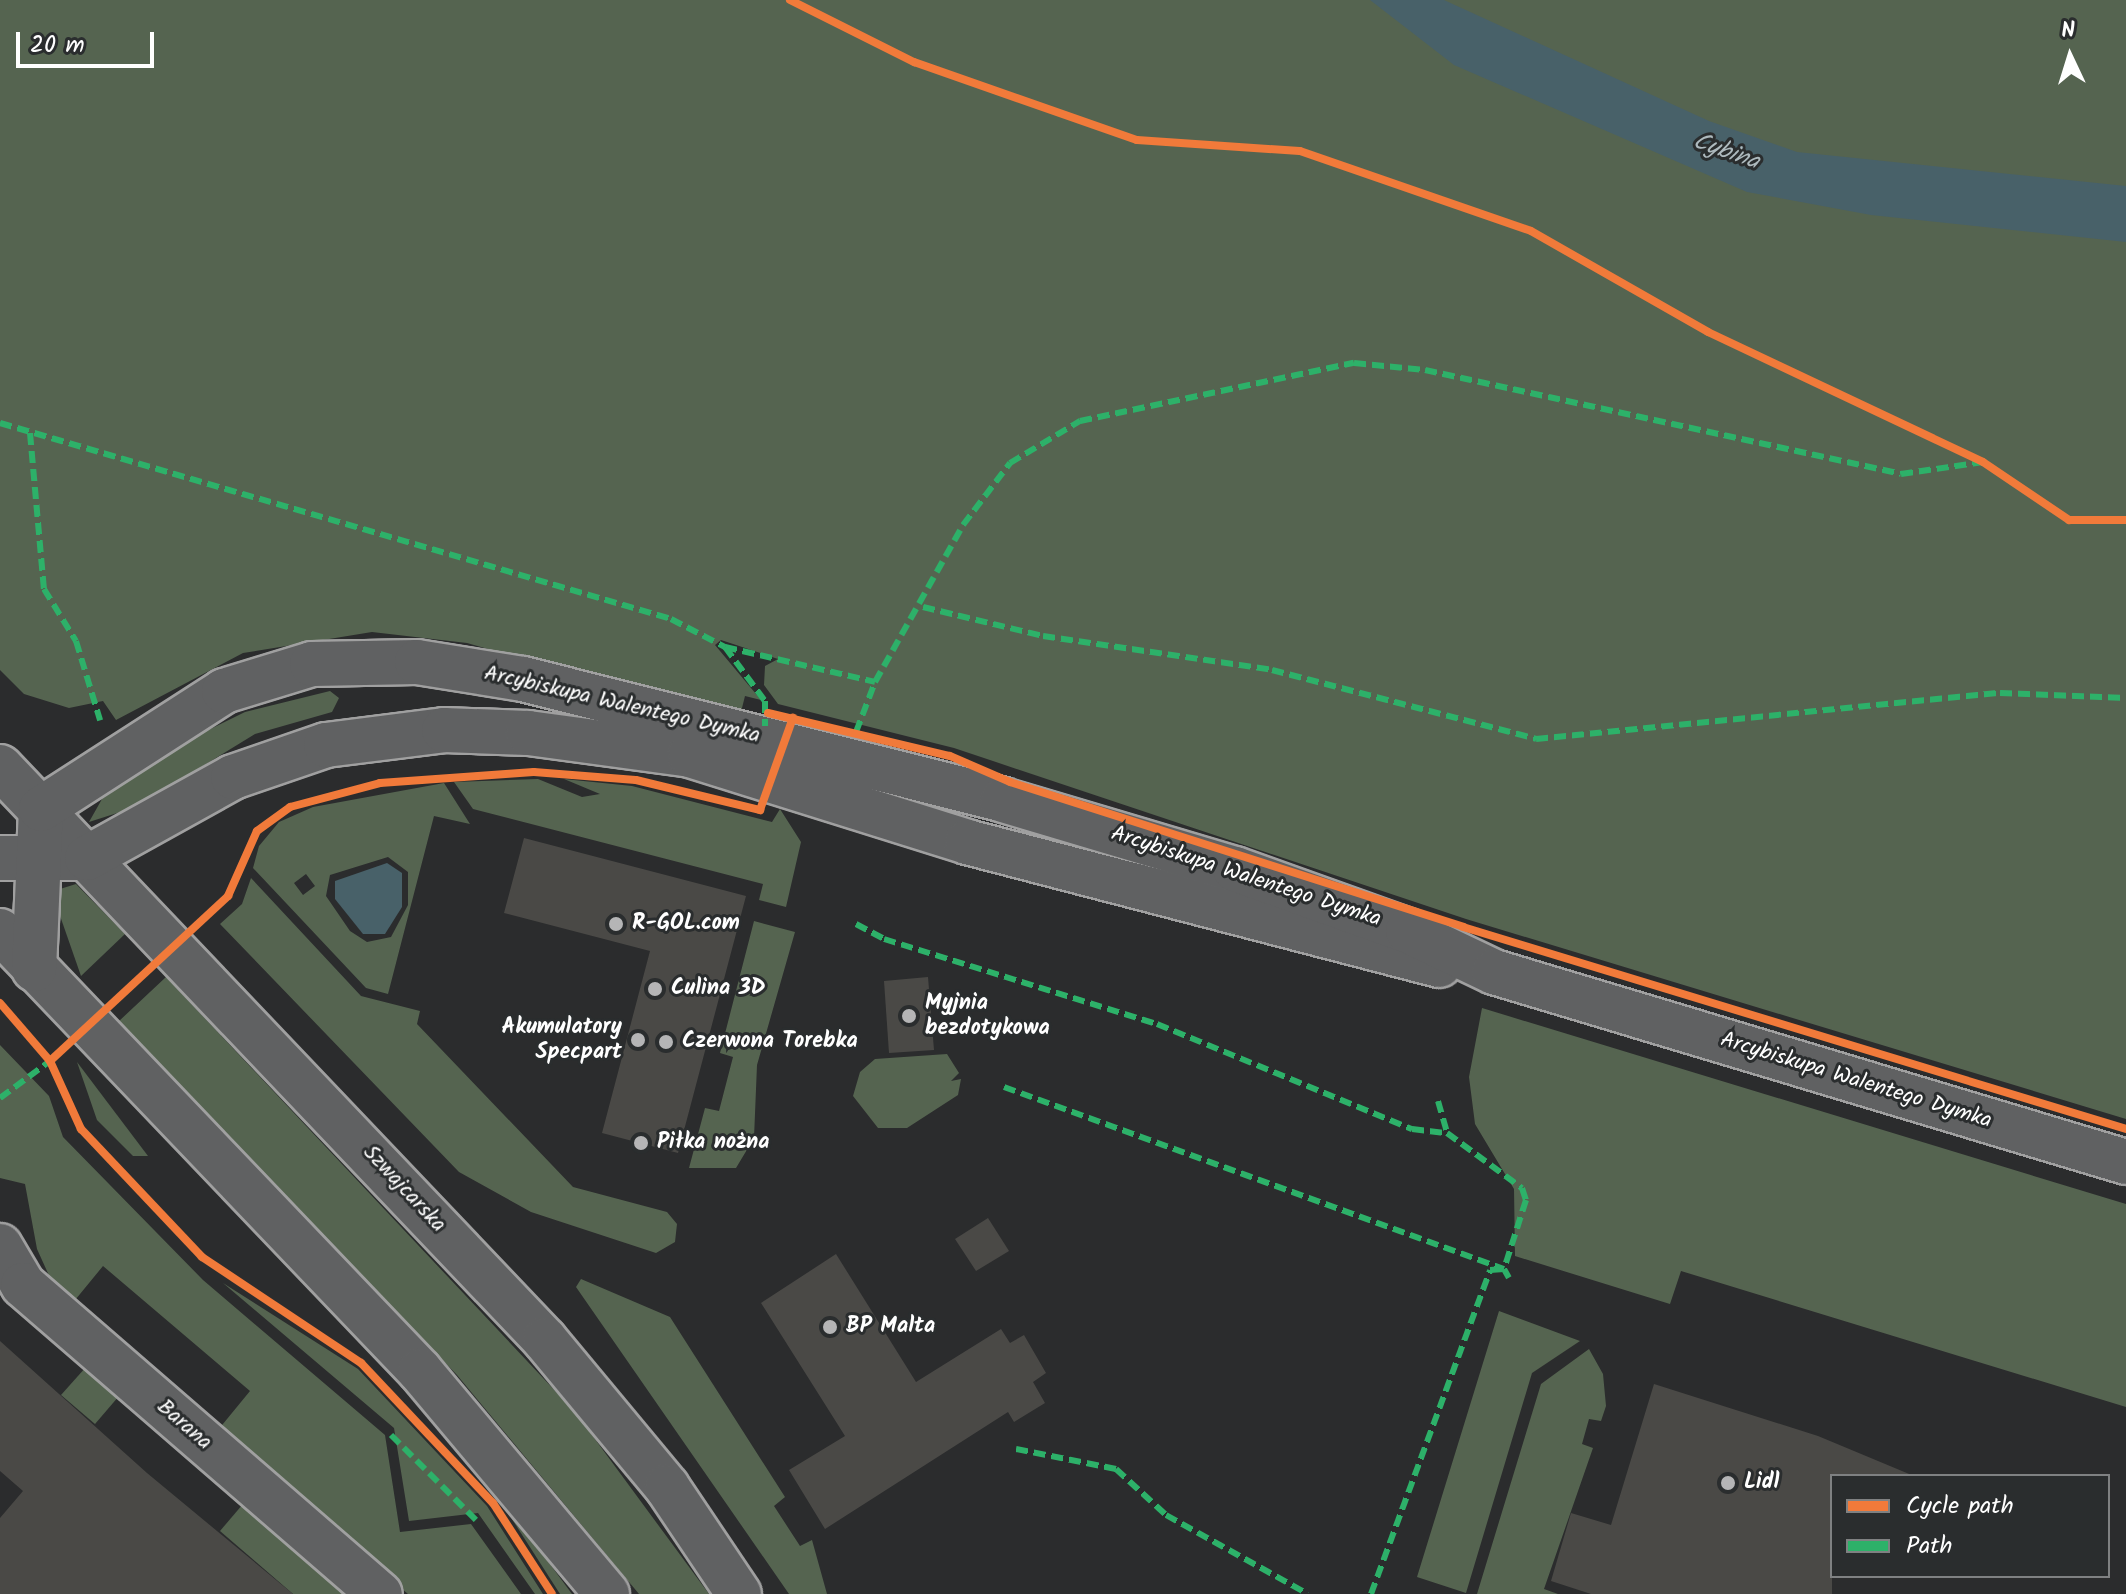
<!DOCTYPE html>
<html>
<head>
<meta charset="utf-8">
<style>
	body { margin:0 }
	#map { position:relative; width:2126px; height:1594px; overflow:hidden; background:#2b2c2d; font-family:Kalam,sans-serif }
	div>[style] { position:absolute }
	.green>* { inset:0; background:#556450 }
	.water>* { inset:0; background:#486169 }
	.building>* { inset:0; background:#4a4946 }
	.roads { filter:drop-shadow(2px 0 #a0a0a0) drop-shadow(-2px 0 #a0a0a0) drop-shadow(0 2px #a0a0a0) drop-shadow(0 -2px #a0a0a0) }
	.street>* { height:44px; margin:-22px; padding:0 22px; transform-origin:22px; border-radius:22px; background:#606162 }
	.secondary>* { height:44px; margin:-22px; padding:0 22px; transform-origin:22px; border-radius:22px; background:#606162 }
	.quiet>* { height:6px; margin-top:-3px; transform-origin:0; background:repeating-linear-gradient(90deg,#2db169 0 12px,transparent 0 18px) }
	.cycleway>* { height:8px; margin:-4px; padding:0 4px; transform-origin:4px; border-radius:4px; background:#f17a3a }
	.dots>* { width:22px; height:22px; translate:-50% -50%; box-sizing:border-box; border:4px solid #2a2d2e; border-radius:50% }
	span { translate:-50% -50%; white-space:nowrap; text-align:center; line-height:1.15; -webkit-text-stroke:6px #2a2d2e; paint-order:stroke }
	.street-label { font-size:22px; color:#fff }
	.poi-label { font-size:22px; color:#fff; font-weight:700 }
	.left { translate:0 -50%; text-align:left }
	.right { translate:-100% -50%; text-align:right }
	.water-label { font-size:24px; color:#aebabe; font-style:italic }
	.legend { position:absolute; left:1830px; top:1474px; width:280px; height:104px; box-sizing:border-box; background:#2a2d2e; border:2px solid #7f8182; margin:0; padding:10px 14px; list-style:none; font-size:24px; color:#fff }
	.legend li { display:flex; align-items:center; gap:16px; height:40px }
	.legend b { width:40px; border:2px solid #7f8182 }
	.north { position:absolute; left:2030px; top:16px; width:80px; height:80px; -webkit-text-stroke:6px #2a2d2e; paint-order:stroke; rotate:356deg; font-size:22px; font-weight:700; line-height:32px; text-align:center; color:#fff }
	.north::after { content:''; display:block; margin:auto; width:28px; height:36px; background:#fff; clip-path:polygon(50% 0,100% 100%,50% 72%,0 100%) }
	.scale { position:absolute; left:16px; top:32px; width:138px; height:36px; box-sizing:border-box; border:4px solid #fff; border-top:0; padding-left:10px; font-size:24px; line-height:28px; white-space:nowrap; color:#fff; -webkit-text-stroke:6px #2a2d2e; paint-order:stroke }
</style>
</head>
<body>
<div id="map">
	<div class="green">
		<div style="clip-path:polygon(0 0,2126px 0,2126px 1119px,1466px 919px,954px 748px,778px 704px,764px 685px,765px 666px,778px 659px,721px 640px,715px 645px,761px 700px,745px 696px,739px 720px,467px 643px,372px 632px,243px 653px,116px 720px,103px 701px,69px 708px,24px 694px,0 670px)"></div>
		<div style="clip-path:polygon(330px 691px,339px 698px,332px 712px,255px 734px,136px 807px,89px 822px,102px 799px,186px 741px,245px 712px)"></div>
		<div style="clip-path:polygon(538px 779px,582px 797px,600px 794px,564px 779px,632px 786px,772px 822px,780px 809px,801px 842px,786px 907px,759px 900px,763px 884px,473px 809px,454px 782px)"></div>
		<div style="clip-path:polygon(evenodd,444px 783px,470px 824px,434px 816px,388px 994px,366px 988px,253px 868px,259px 846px,279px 822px,313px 807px,444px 783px,388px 857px,408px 872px,408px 905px,391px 937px,367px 942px,350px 931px,326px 896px,330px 875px,388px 857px,444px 783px,306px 874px,315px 886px,303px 895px,294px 883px,306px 874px)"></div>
		<div style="clip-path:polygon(251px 878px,361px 996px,420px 1011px,417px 1024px,573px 1187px,667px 1212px,677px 1224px,675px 1242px,656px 1253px,531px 1212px,459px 1172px,220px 924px,242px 904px)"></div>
		<div style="clip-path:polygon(76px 884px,125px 934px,81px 976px,58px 910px,60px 889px)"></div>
		<div style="clip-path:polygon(754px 921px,795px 932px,757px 1065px,754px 1138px,736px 1168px,689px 1168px,705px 1108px,719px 1111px,733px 1057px,720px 1053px)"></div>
		<div style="clip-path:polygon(166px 977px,575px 1412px,709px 1594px,639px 1594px,457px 1375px,118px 1022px)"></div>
		<div style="clip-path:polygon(1482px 1008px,2126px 1204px,2126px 1407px,1681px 1271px,1670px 1304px,1515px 1256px,1514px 1189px,1475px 1124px,1469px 1077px)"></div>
		<div style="clip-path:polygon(0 1045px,49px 1096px,63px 1137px,203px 1280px,385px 1435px,400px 1532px,471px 1524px,521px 1594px,408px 1594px,218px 1430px,250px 1391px,103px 1266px,71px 1305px,56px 1291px,37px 1249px,25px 1184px,0 1178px)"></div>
		<div style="clip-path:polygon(947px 1054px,959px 1073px,951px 1081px,961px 1079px,958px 1095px,907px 1128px,878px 1128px,853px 1096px,860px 1072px,875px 1059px)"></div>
		<div style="clip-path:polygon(77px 1062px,148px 1156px,133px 1156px,97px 1120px)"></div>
		<div style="clip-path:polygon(581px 1279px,670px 1317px,785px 1497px,774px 1506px,800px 1546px,812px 1540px,827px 1594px,789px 1594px,576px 1287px)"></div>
		<div style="clip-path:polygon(223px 1283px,358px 1369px,487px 1506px,543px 1594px,535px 1594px,478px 1513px,409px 1521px,394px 1428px)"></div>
		<div style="clip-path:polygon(1499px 1311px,1580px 1341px,1532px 1373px,1466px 1593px,1417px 1577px)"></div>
		<div style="clip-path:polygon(1589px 1349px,1603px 1374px,1606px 1406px,1601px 1421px,1589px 1419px,1582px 1444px,1593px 1448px,1544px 1589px,1558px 1594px,1477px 1594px,1541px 1384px)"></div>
		<div style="clip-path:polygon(86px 1367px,119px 1396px,95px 1424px,61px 1395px)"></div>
		<div style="clip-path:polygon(243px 1504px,347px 1594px,293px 1594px,220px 1531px)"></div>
		<div style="clip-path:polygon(510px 1516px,530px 1537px,572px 1594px,560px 1594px)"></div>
	</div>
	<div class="water">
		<div style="clip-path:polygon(1370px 0,1444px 0,1709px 121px,1797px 152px,2126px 186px,2126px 242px,1871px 215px,1747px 192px,1454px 65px)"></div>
		<div style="clip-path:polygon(387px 863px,402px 873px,402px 907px,385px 934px,363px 934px,335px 899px,335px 881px)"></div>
	</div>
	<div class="building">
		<div style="clip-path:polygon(524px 838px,746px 896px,678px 1153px,602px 1133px,650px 951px,504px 913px)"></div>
		<div style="clip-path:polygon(928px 977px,934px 1050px,889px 1053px,884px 981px)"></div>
		<div style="clip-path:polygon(988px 1218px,1009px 1251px,976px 1271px,955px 1239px)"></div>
		<div style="clip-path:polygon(836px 1254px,916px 1382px,1001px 1329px,1010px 1343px,1024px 1335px,1046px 1373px,1033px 1382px,1045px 1403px,1014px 1422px,1008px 1412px,825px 1529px,789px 1470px,845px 1436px,761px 1303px)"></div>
		<div style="clip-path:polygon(0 1341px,147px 1473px,293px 1594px,0 1594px,0 1518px,23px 1491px,0 1471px)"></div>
		<div style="clip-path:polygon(1654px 1384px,1818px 1436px,1914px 1476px,1832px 1476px,1832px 1594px,1591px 1594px,1551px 1581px,1571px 1513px,1611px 1525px)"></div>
	</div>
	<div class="roads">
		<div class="street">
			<div style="left:0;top:1246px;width:45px;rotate:59.5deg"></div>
			<div style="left:23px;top:1285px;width:472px;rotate:40.9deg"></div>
		</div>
		<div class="secondary">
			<div style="left:0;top:767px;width:791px;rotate:46.43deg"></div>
			<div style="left:545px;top:1340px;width:191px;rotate:50.3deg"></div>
			<div style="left:667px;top:1487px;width:129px;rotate:56.1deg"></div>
			<div style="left:0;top:858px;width:87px"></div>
			<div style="left:87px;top:858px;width:167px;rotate:-29deg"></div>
			<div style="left:233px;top:777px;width:98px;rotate:-19deg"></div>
			<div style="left:326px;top:745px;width:119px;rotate:-7.2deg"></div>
			<div style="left:444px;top:730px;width:84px;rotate:2deg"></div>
			<div style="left:528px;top:733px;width:163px;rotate:7.7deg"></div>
			<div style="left:690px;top:755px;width:290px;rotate:17.4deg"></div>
			<div style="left:967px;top:842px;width:488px;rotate:14.6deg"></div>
			<div style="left:0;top:931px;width:608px;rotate:46.33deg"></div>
			<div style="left:420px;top:1371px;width:291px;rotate:50deg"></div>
			<div style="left:34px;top:969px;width:160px;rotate:-87.5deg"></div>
			<div style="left:41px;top:809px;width:218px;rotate:-32.8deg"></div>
			<div style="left:224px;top:691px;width:92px;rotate:-17.1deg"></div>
			<div style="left:312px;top:664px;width:105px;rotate:-1.1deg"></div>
			<div style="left:417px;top:662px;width:107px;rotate:9.1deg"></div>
			<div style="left:523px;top:679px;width:495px;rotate:14.1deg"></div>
			<div style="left:1003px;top:800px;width:242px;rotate:16.6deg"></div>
			<div style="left:1235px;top:869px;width:184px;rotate:19.7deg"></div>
			<div style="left:1408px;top:931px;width:95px;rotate:25.5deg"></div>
			<div style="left:1494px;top:972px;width:660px;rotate:16.73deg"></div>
		</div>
	</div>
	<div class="quiet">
		<div style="left:0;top:423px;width:699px;rotate:16.28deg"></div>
		<div style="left:671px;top:619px;width:61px;rotate:27.4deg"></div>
		<div style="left:725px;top:647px;width:67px;rotate:53.5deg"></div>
		<div style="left:765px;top:701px;width:25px;rotate:90deg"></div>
		<div style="left:30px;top:433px;width:157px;rotate:84.9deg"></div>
		<div style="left:44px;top:589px;width:61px;rotate:58.4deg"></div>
		<div style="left:76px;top:641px;width:83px;rotate:73.1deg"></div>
		<div style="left:923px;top:607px;width:123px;rotate:13.6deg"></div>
		<div style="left:1043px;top:636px;width:232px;rotate:8.4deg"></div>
		<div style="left:1272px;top:670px;width:273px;rotate:14.6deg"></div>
		<div style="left:1536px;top:739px;width:466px;rotate:-5.7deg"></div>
		<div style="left:2000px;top:693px;width:126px;rotate:2.3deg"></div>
		<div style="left:725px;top:647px;width:154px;rotate:13.1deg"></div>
		<div style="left:856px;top:732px;width:53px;rotate:-69.2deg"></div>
		<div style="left:875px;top:682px;width:180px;rotate:-60.7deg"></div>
		<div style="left:963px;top:525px;width:78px;rotate:-52.8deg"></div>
		<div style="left:1010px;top:463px;width:82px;rotate:-31deg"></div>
		<div style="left:1080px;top:421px;width:280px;rotate:-12deg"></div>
		<div style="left:1354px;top:363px;width:71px;rotate:5.6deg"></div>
		<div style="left:1425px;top:370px;width:487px;rotate:12.3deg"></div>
		<div style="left:1901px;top:474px;width:83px;rotate:-8.3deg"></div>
		<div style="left:856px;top:924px;width:32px;rotate:28deg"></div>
		<div style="left:884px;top:939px;width:286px;rotate:17.3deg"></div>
		<div style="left:1157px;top:1024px;width:276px;rotate:22.4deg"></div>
		<div style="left:1412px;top:1129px;width:35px;rotate:7deg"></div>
		<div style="left:1004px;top:1087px;width:532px;rotate:20deg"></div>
		<div style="left:0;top:1098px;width:62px;rotate:-36.5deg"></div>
		<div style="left:1438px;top:1101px;width:33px;rotate:74deg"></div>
		<div style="left:1447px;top:1133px;width:93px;rotate:36.3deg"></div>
		<div style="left:1522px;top:1188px;width:13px;rotate:72deg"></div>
		<div style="left:1526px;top:1200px;width:72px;rotate:107.7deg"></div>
		<div style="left:1504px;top:1269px;width:10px;rotate:61deg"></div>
		<div style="left:391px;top:1435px;width:120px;rotate:45deg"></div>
		<div style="left:1016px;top:1449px;width:102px;rotate:11.3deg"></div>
		<div style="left:1116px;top:1469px;width:68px;rotate:42.6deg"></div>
		<div style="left:1166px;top:1515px;width:162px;rotate:29.1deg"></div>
		<div style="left:1371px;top:1594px;width:345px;rotate:-69.8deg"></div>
		<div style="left:1490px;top:1270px;width:14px;rotate:-4deg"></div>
	</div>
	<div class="cycleway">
		<div style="left:790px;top:0;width:139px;rotate:26.6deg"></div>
		<div style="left:914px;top:62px;width:236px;rotate:19.3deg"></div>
		<div style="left:1137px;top:140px;width:163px;rotate:3.9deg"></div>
		<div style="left:1300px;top:151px;width:244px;rotate:19.1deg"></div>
		<div style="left:1531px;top:231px;width:204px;rotate:29.7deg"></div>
		<div style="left:1708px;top:332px;width:304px;rotate:25.3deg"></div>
		<div style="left:1983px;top:462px;width:104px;rotate:34deg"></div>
		<div style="left:2069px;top:520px;width:57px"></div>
		<div style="left:768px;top:713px;width:187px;rotate:13.3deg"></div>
		<div style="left:950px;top:756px;width:65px;rotate:23.4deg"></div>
		<div style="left:1010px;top:782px;width:476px;rotate:17.7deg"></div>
		<div style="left:1463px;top:927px;width:693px;rotate:16.94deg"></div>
		<div style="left:0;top:1003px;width:77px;rotate:49.2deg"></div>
		<div style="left:50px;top:1061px;width:75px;rotate:65.5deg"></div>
		<div style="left:81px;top:1129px;width:176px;rotate:46.6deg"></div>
		<div style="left:202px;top:1257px;width:191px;rotate:33.7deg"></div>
		<div style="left:361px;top:1363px;width:192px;rotate:46.7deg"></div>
		<div style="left:493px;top:1503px;width:108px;rotate:57deg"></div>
		<div style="left:50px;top:1061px;width:243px;rotate:-42.8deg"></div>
		<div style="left:228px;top:896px;width:71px;rotate:-66deg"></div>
		<div style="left:257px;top:831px;width:41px;rotate:-36deg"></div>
		<div style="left:290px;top:807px;width:93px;rotate:-14.9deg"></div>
		<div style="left:380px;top:783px;width:154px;rotate:-4.1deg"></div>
		<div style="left:534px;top:772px;width:102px;rotate:4.5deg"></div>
		<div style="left:636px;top:780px;width:128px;rotate:13.6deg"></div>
		<div style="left:760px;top:810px;width:98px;rotate:-70.3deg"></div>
	</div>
	<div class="dots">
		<div style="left:616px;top:924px;background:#b5b5b6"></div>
		<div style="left:655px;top:989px;background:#b5b5b6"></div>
		<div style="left:909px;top:1016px;background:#b5b5b6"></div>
		<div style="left:638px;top:1040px;background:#b5b5b6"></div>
		<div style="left:666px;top:1042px;background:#b5b5b6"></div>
		<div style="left:641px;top:1143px;background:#b5b5b6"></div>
		<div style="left:830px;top:1327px;background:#b5b5b6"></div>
		<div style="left:1728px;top:1483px;background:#b5b5b6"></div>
	</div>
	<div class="street-label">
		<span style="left:622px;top:705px;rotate:13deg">Arcybiskupa Walentego Dymka</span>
		<span style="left:1246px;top:877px;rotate:18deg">Arcybiskupa Walentego Dymka</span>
		<span style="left:1856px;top:1081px;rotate:17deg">Arcybiskupa Walentego Dymka</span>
		<span style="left:404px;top:1189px;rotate:47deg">Szwajcarska</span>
		<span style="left:184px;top:1425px;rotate:41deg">Barana</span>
	</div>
	<div class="poi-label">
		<span class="left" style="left:632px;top:924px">R-GOL.com</span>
		<span class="left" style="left:671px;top:989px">Culina 3D</span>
		<span class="left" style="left:925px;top:1016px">Myjnia<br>bezdotykowa</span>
		<span class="right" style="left:622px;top:1040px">Akumulatory<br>Specpart</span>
		<span class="left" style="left:682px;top:1042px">Czerwona Torebka</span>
		<span class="left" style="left:657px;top:1143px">Piłka nożna</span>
		<span class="left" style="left:846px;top:1327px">BP Malta</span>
		<span class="left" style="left:1744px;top:1483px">Lidl</span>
	</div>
	<div class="water-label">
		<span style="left:1726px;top:152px;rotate:19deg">Cybina</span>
	</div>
	<ul class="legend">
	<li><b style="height:10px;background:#f17a3a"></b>Cycle path</li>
	<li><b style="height:10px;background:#2db169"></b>Path</li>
	</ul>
	<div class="north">N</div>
	<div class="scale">20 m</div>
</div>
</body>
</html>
